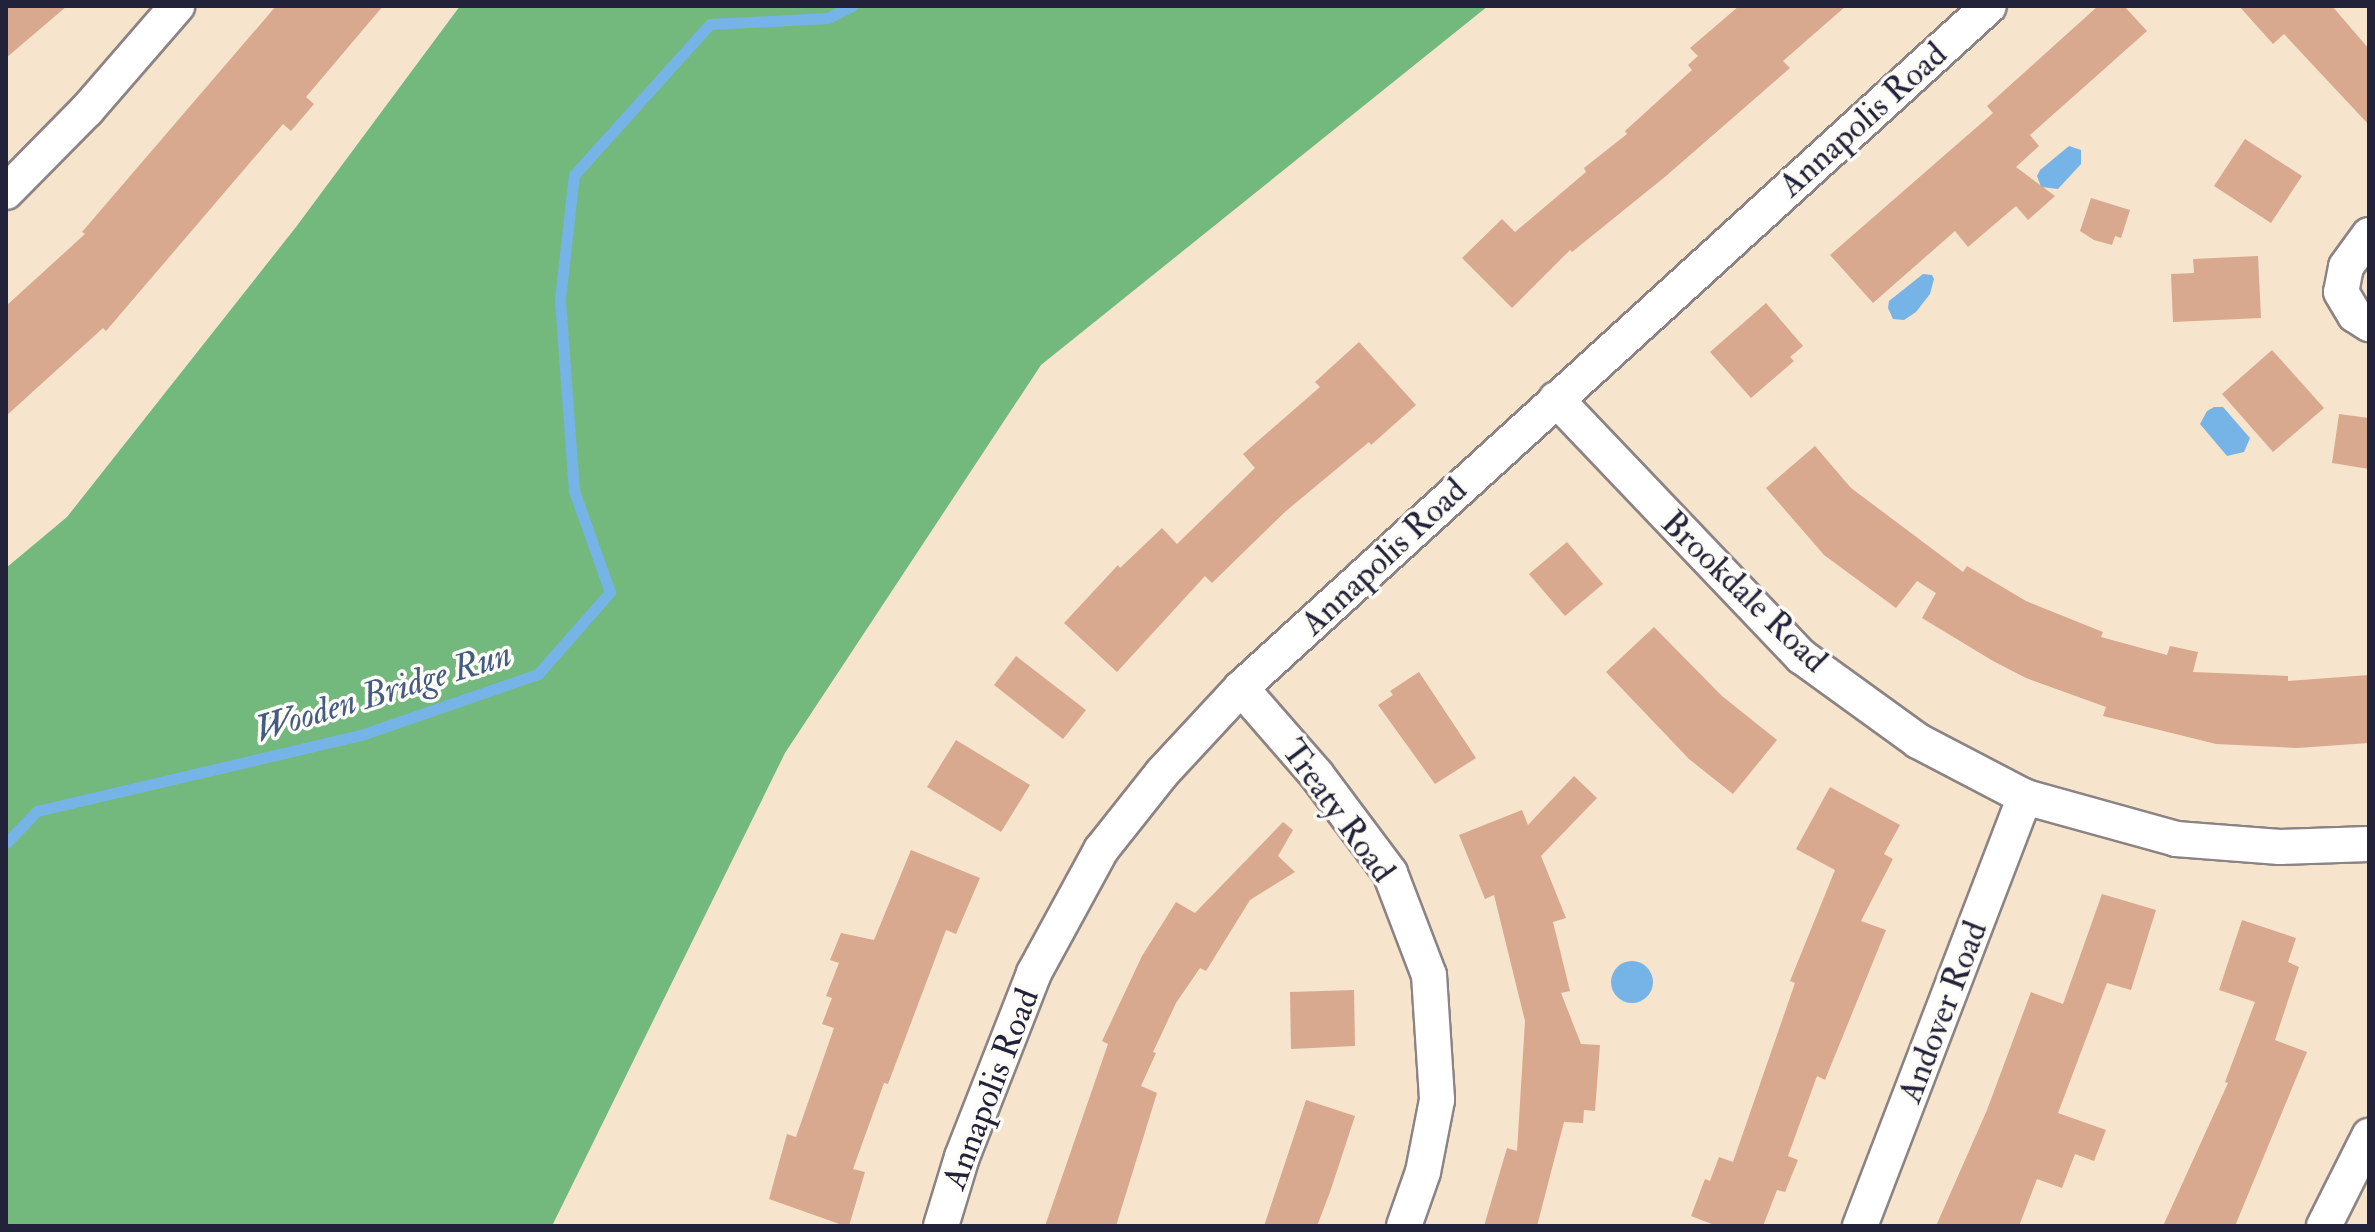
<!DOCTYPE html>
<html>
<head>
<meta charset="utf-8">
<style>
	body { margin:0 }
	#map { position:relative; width:2375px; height:1232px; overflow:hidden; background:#f6e4cc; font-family:"IM FELL Double Pica",serif }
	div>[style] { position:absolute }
	.forest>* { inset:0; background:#73b97e }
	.water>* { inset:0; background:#76b4e8 }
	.round { border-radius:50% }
	.stream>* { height:11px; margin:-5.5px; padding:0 5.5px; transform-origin:5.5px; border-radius:5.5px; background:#76b4e8 }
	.building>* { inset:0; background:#d8a98f }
	.roads { filter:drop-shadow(2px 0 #8c8384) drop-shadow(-2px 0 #8c8384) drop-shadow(0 2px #8c8384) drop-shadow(0 -2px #8c8384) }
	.street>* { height:34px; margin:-17px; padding:0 17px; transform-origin:17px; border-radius:17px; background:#fff }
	span { translate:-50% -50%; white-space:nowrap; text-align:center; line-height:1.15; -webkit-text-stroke:7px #fdfcf7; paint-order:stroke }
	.street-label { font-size:34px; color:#22223b }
	.water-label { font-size:36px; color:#445c80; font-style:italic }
	.frame { position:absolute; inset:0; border:8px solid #22223b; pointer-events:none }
</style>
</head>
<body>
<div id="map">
	<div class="forest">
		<div style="clip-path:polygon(460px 6px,1488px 6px,1041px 365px,785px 753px,552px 1226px,6px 1226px,6px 568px,67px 517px,296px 227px)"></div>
	</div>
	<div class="water">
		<div style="clip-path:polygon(2069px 146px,2081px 150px,2081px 164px,2058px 189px,2041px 187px,2037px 176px,2040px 170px)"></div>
		<div style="clip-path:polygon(1923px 274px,1932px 275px,1934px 279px,1930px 294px,1916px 312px,1904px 320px,1893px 319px,1888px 308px,1889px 301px)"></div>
		<div style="clip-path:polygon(2214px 407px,2223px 407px,2250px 438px,2244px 452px,2227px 456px,2200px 424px,2207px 411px)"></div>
		<div class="round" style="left:1611px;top:961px;width:42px;height:42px"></div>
	</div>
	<div class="stream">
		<div style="left:6px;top:843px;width:45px;rotate:-45.9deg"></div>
		<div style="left:37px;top:811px;width:333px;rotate:-13.2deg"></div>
		<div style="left:361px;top:735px;width:187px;rotate:-19deg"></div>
		<div style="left:538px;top:674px;width:109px;rotate:-48.7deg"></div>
		<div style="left:610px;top:592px;width:107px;rotate:-109.6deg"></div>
		<div style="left:574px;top:491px;width:193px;rotate:-94.2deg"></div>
		<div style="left:560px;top:299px;width:125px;rotate:-83.6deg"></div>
		<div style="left:574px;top:175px;width:203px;rotate:-48deg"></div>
		<div style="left:710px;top:24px;width:118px;rotate:-2.9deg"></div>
		<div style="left:828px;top:18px;width:27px;rotate:-27deg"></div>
	</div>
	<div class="building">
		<div style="clip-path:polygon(6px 6px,67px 6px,6px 58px)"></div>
		<div style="clip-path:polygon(276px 6px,383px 6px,306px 97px,314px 104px,291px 131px,283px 124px,106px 331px,103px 328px,6px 416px,6px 306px,85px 234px,82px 232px)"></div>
		<div style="clip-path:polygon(1739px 6px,1846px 6px,1783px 61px,1790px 68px,1666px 176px,1572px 252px,1570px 250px,1512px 308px,1462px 258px,1502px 219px,1515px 232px,1586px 172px,1584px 168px,1627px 134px,1625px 131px,1692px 70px,1688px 65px,1698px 56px,1690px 48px)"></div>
		<div style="clip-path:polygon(2098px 6px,2124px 6px,2147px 31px,2030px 135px,2039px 146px,2016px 167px,2055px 196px,2028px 220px,2016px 206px,1968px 247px,1955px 231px,1873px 303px,1830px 255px,1993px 113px,1987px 106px)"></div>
		<div style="clip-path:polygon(2239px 6px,2332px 6px,2369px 49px,2369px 125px,2284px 34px,2273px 44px)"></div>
		<div style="clip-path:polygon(2245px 139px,2302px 176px,2271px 223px,2214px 186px)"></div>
		<div style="clip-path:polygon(2091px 198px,2130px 210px,2121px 238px,2115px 236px,2112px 245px,2094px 240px,2080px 231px)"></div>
		<div style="clip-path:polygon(2258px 256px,2261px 318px,2173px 322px,2171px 274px,2194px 273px,2193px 259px)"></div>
		<div style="clip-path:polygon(1766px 303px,1803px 346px,1790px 357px,1794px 361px,1751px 398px,1710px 352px)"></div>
		<div style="clip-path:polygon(1359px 342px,1416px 405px,1371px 445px,1369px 442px,1286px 511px,1212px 583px,1205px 576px,1117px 672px,1064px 623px,1118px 565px,1120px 568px,1162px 528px,1177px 544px,1255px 468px,1243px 454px,1320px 387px,1315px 382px)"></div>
		<div style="clip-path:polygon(2272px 350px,2324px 408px,2273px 452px,2222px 394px)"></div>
		<div style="clip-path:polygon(2339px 414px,2369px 418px,2369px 469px,2332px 463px)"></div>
		<div style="clip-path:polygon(1815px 446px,1851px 488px,1963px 572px,1967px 566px,2026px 601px,2103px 632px,2101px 637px,2167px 655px,2170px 646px,2198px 652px,2193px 672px,2288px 676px,2288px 681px,2369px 675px,2369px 743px,2297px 748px,2216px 744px,2103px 716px,2106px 707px,2026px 678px,1993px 661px,1922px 618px,1936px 593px,1917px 581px,1896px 608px,1824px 555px,1766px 488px)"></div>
		<div style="clip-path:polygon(1567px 542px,1603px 584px,1565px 616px,1529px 574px)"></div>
		<div style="clip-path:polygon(1654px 627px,1722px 696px,1777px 740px,1733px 794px,1689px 759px,1606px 672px)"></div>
		<div style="clip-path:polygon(1016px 656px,1086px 710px,1063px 739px,994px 685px)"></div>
		<div style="clip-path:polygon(1419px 672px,1476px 758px,1435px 784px,1378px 705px,1393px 695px,1390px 691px)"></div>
		<div style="clip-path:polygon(956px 740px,1030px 785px,1001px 832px,927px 787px)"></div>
		<div style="clip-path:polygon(1574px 776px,1597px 798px,1541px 856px,1566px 918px,1553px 922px,1570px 991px,1561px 993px,1581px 1044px,1600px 1045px,1595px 1111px,1584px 1110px,1583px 1123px,1564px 1122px,1537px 1226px,1484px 1226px,1507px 1148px,1517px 1151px,1525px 1021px,1494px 895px,1485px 899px,1459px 835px,1522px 810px,1528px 825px)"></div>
		<div style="clip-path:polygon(1830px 787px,1900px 825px,1884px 854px,1893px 859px,1861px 921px,1886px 930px,1825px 1080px,1817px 1076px,1788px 1156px,1798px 1160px,1785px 1192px,1777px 1190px,1763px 1226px,1717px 1226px,1691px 1216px,1705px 1179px,1710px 1181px,1719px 1157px,1733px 1162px,1795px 983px,1790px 981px,1835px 870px,1796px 849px)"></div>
		<div style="clip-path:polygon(1283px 822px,1293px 830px,1278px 856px,1295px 872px,1250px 900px,1206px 971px,1200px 968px,1176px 1003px,1153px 1052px,1156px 1053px,1141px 1086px,1157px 1093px,1116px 1226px,1045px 1226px,1108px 1044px,1102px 1041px,1142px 956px,1176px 902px,1195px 913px)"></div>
		<div style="clip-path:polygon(911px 850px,980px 878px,956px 934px,946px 930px,888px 1084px,884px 1083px,853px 1169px,865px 1172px,849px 1226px,845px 1226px,769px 1199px,787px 1134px,796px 1137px,834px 1028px,822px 1024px,832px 998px,826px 996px,839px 963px,830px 960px,841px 933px,874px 940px)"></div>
		<div style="clip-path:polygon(2102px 894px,2156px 910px,2131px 990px,2107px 983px,2058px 1113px,2106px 1130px,2094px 1161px,2075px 1154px,2062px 1188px,2037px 1179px,2019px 1226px,1936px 1226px,1987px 1110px,2031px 992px,2063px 1004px)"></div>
		<div style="clip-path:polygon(2242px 920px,2296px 938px,2288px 962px,2299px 967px,2275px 1040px,2307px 1052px,2235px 1226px,2163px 1226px,2228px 1083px,2225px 1082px,2255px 1002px,2219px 990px)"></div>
		<div style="clip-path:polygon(1354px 990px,1355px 1046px,1291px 1049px,1290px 992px)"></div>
		<div style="clip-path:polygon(1306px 1100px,1355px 1116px,1330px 1192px,1317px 1226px,1264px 1226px)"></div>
	</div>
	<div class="roads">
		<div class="street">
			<div style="left:6px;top:192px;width:115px;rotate:-45.4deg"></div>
			<div style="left:87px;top:110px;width:138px;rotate:-49.1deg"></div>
			<div style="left:2369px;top:235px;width:39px;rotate:126deg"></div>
			<div style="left:2346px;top:267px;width:25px;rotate:101deg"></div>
			<div style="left:2341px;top:292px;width:27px;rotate:59deg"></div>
			<div style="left:2355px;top:315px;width:17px;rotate:33deg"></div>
			<div style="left:1556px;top:399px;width:356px;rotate:46.4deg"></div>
			<div style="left:1802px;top:657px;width:143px;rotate:35.9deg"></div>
			<div style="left:1918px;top:741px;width:121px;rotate:27.6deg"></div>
			<div style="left:2025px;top:797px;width:157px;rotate:15.5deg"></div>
			<div style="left:2176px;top:839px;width:104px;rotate:4.4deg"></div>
			<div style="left:2280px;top:847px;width:89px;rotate:-1.9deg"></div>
			<div style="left:1241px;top:688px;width:114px;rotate:48.9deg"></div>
			<div style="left:1316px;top:774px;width:124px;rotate:53.2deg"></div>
			<div style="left:1390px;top:873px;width:109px;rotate:69.1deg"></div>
			<div style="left:1429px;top:975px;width:125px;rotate:86.3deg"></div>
			<div style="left:1437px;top:1100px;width:73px;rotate:101deg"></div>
			<div style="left:1423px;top:1172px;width:57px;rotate:109.4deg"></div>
			<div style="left:941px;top:1226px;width:72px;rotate:-73.1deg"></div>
			<div style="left:962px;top:1157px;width:198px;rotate:-68.6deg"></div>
			<div style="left:1034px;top:973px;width:140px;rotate:-61.4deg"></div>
			<div style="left:1101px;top:850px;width:98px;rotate:-51.6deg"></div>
			<div style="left:1162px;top:773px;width:116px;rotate:-47.1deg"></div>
			<div style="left:1241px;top:688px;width:1012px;rotate:-42.36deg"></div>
			<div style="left:1860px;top:1226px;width:460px;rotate:-69deg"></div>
			<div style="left:2324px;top:1226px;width:101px;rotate:-63.4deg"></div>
		</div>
	</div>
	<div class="street-label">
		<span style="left:1863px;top:120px;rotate:-42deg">Annapolis Road</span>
		<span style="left:1384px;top:557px;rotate:-43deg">Annapolis Road</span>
		<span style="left:1744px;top:592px;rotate:44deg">Brookdale Road</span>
		<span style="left:1338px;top:811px;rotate:54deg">Treaty Road</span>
		<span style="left:1943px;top:1012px;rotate:-69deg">Andover Road</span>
		<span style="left:991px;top:1089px;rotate:-69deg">Annapolis Road</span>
	</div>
	<div class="water-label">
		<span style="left:383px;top:692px;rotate:-17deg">Wooden Bridge Run</span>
	</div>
	<div class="frame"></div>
</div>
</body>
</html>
